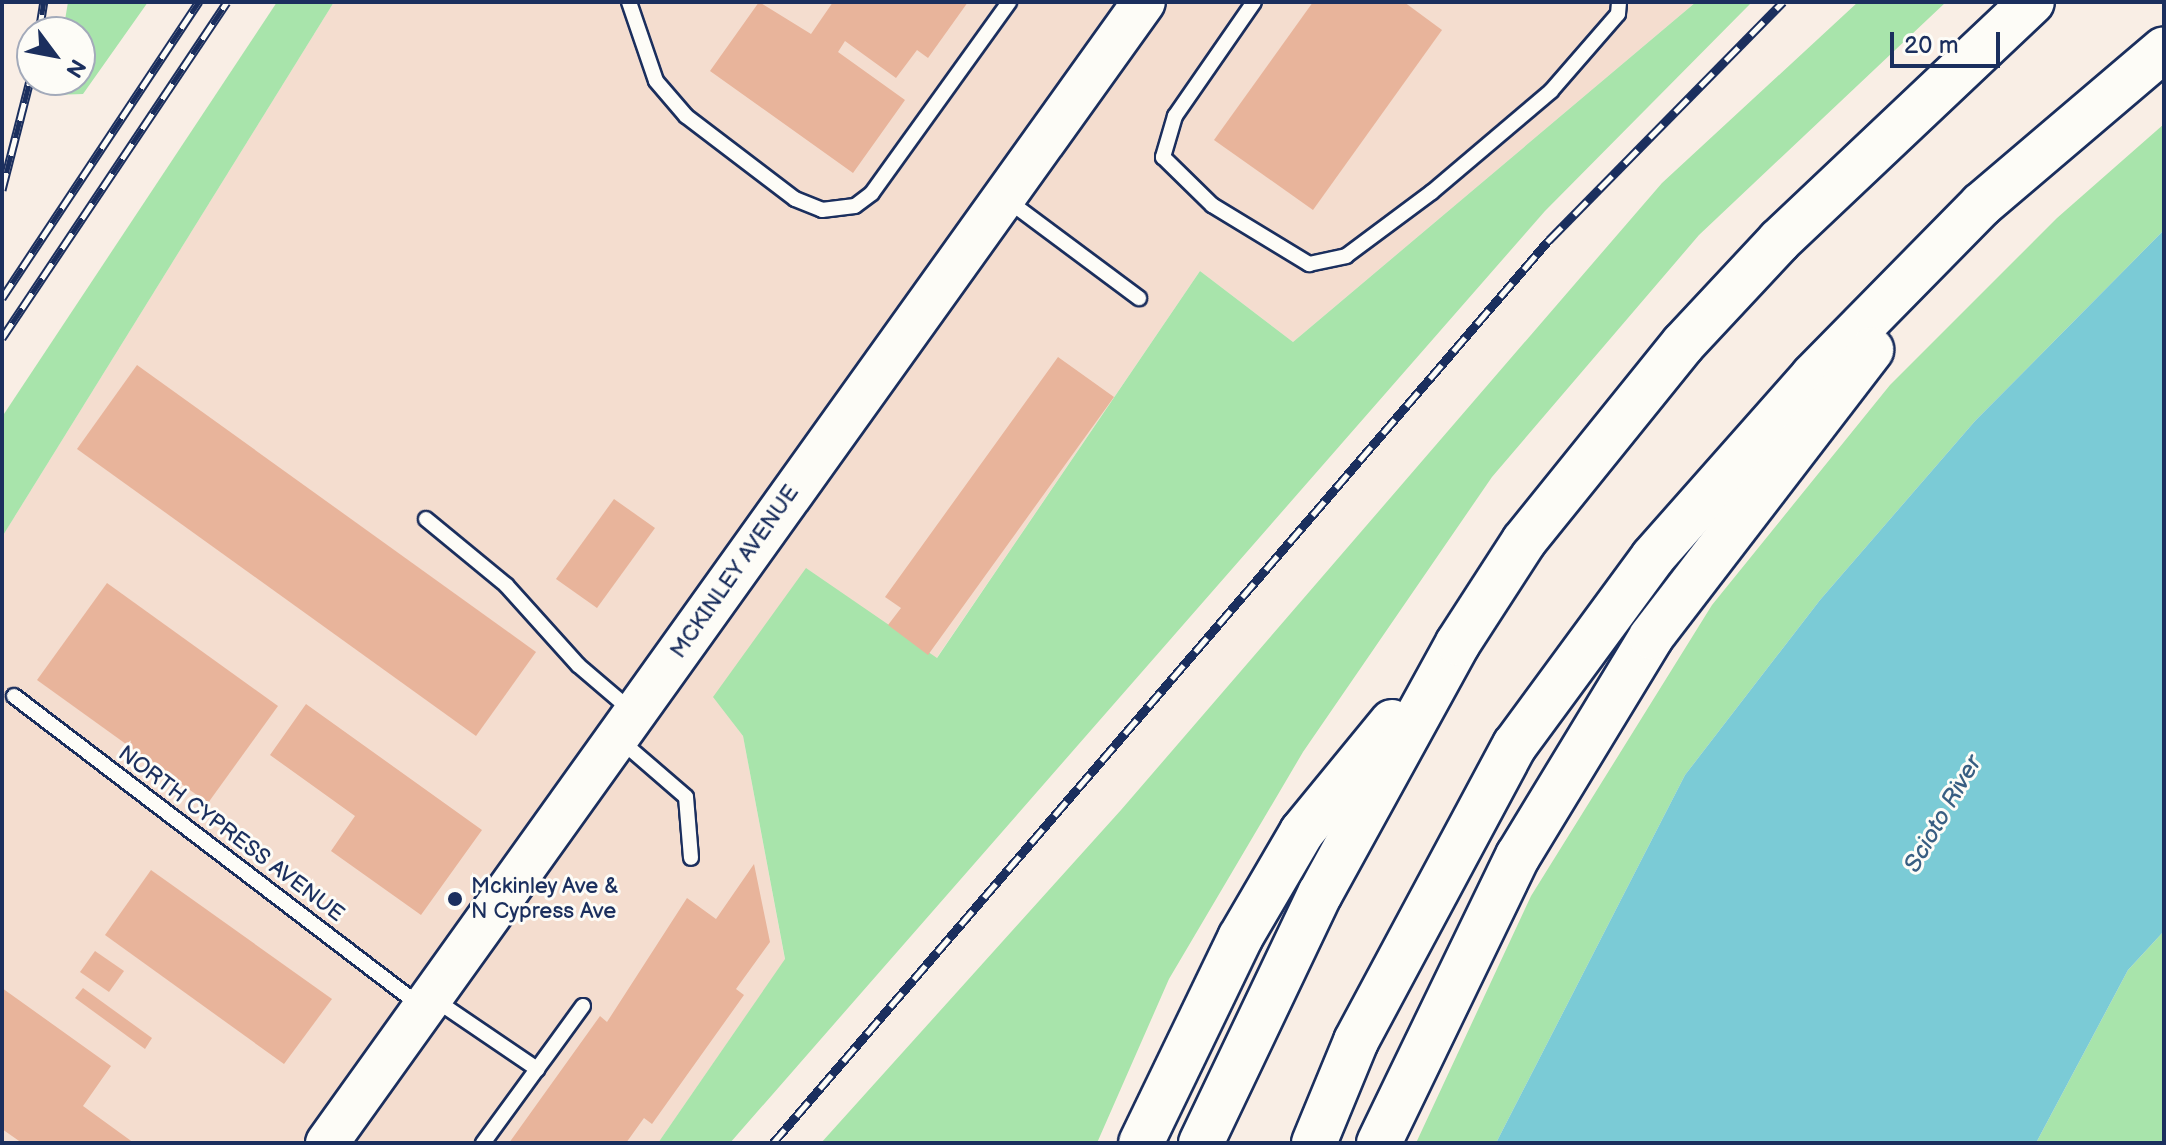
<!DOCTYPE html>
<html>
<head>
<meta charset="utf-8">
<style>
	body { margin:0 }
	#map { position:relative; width:2166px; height:1145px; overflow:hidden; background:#f9eee5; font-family:"Balsamiq Sans",sans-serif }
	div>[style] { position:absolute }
	.built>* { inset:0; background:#f4ddcf }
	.green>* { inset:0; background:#a8e4ab }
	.water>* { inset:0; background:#7bcbd6 }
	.building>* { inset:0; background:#e8b49b }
	.roads { filter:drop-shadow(2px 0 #1b2f5e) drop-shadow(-2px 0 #1b2f5e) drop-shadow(0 2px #1b2f5e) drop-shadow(0 -2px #1b2f5e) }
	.service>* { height:14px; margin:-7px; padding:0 7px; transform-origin:7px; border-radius:7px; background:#fdfcf7 }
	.secondary>* { height:42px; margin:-21px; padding:0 21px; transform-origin:21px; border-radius:21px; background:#fdfcf7 }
	.motorway>* { height:44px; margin:-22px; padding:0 22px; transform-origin:22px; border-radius:22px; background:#fdfcf7 }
	.rail>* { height:9px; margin-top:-4.5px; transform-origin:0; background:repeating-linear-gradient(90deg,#fdfcf7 0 18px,#1b2f5e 0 36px); box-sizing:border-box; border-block:2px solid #1b2f5e }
	.dots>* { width:22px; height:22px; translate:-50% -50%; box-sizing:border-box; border:4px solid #fdfcf7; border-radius:50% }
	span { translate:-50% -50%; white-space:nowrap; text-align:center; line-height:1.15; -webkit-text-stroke:6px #fdfcf7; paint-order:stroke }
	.street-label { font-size:22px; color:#1b2f5e }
	.poi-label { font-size:22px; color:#1b2f5e }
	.left { translate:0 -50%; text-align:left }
	.water-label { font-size:24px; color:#385e82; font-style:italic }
	.frame { position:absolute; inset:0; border:4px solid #1b2f5e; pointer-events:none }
	.north { position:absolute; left:16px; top:16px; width:80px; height:80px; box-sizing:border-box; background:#fdfcf7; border:2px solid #a3aaba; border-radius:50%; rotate:122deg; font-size:22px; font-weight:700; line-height:32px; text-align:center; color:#1b2f5e }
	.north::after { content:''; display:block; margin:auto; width:28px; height:36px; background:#1b2f5e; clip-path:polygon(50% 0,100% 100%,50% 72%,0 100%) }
	.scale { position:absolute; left:1890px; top:32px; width:110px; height:36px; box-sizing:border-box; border:4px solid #1b2f5e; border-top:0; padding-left:10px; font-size:24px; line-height:28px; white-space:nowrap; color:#1b2f5e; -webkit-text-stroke:6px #fdfcf7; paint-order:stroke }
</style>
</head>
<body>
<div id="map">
	<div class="built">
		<div style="clip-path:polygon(334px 2px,1696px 2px,1293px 342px,1200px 271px,936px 659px,807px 569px,714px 697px,743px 736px,785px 960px,658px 1143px,2px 1143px,2px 537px)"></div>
	</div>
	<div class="green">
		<div style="clip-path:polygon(68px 2px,148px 2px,83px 94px,53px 95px,56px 80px,80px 80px,80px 32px,63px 32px)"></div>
		<div style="clip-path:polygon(277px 2px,334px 2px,2px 537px,2px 417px)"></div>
		<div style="clip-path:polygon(1696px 2px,1752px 2px,1545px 211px,730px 1143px,658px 1143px,785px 959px,743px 736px,713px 697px,806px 568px,937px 658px,1200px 271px,1293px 342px)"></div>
		<div style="clip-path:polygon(1858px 2px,1946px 2px,1699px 235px,1492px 477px,1303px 752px,1169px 979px,1097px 1143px,821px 1143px,1121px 810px,1662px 183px)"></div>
		<div style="clip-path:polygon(2164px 124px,2164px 230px,1975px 421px,1820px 600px,1685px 775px,1496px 1143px,1416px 1143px,1531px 896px,1712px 605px,1890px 385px,2057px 218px)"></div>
		<div style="clip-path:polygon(2164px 931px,2164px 1143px,2036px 1143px,2128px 970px)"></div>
	</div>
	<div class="water">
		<div style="clip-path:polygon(2164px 230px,2164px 931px,2128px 970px,2036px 1143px,1496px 1143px,1685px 775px,1820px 600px,1975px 421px)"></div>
	</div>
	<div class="building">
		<div style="clip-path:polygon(759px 2px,811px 34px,833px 2px,968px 2px,928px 58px,917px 50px,896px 78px,845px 41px,838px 52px,905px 100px,853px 173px,710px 71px)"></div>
		<div style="clip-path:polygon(1313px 2px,1404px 2px,1442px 30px,1313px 210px,1214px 140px)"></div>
		<div style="clip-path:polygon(1058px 357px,1114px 397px,928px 655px,888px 625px,901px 608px,885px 597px)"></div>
		<div style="clip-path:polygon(137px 365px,536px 652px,476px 736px,77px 449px)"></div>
		<div style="clip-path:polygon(614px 499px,655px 528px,597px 608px,556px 579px)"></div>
		<div style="clip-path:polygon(107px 583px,278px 706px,208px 803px,37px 680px)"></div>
		<div style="clip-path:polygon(306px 704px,482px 830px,421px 915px,331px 851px,355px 816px,270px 755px)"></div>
		<div style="clip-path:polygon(754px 864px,770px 942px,736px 989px,744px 995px,652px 1124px,644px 1118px,626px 1143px,509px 1143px,600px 1016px,607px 1022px,687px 898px,716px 919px)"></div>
		<div style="clip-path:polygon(151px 870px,332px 999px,284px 1064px,105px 935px)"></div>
		<div style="clip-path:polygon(95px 951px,124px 971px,109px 992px,80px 972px)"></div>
		<div style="clip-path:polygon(2px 988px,111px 1066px,83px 1106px,134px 1143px,22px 1143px,2px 1129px)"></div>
		<div style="clip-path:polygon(83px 988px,152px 1038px,145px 1049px,75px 998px)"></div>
	</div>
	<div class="roads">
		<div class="service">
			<div style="left:629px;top:2px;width:83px;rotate:71.1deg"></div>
			<div style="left:656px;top:81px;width:46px;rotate:49.4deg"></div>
			<div style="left:686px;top:116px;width:137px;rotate:37.3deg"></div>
			<div style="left:795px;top:199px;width:29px;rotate:22deg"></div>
			<div style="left:822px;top:210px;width:33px;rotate:-7deg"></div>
			<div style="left:855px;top:206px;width:21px;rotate:-37deg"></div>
			<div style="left:872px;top:193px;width:235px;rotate:-54.3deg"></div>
			<div style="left:1254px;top:2px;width:139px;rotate:124.7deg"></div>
			<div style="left:1175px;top:116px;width:43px;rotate:106.3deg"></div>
			<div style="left:1163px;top:157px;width:69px;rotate:44.4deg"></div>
			<div style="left:1212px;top:205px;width:114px;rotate:31.3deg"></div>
			<div style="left:1309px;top:264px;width:38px;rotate:-12deg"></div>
			<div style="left:1346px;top:256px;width:107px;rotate:-36.7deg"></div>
			<div style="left:1432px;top:192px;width:156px;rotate:-40.3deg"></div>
			<div style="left:1551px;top:91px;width:102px;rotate:-49deg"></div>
			<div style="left:1618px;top:14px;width:12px;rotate:-85deg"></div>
			<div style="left:1006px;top:199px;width:166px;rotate:36.7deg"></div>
			<div style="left:426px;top:519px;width:104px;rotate:39.5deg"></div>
			<div style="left:506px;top:585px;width:108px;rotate:48deg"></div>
			<div style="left:578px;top:665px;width:72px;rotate:40.5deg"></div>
			<div style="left:14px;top:696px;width:513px;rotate:37.32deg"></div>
			<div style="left:620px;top:740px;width:87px;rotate:40.8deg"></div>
			<div style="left:686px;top:797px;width:61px;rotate:85.3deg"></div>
			<div style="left:434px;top:999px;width:125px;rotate:34.2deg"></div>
			<div style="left:537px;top:1069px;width:92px;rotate:126.1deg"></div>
			<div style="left:537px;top:1069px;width:78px;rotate:-53.9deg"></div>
		</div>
		<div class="secondary">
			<div style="left:327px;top:1143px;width:1403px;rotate:-54.4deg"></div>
		</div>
		<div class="motorway">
			<div style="left:1141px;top:1143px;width:228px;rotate:-64.2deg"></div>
			<div style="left:1240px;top:938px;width:123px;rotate:-59.7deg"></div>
			<div style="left:1302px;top:832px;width:142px;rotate:-50.7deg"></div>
			<div style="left:1201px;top:1143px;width:276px;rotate:-64.5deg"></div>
			<div style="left:1320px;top:894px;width:286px;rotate:-61.2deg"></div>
			<div style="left:1458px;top:643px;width:121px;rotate:-57.1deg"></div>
			<div style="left:1524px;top:541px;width:253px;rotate:-51.1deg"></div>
			<div style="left:1683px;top:344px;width:141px;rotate:-47deg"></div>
			<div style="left:1779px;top:241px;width:348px;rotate:-43.4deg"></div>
			<div style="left:1314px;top:1143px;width:110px;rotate:-67.6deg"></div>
			<div style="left:1356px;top:1041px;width:336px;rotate:-61.8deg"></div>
			<div style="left:1515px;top:745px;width:233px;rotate:-53.7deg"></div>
			<div style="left:1653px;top:557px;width:242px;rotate:-48.5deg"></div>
			<div style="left:1813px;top:376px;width:240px;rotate:-45.5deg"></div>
			<div style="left:1981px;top:205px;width:240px;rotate:-40.4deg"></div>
			<div style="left:1379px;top:1143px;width:319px;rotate:-64.2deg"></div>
			<div style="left:1518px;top:856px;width:256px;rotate:-58.7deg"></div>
			<div style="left:1651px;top:637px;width:362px;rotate:-52.5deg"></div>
		</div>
	</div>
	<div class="rail">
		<div style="left:39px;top:32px;width:30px;rotate:-81deg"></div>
		<div style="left:2px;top:190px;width:122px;rotate:-75.7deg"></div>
		<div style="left:2px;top:298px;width:356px;rotate:-56.4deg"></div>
		<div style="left:2px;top:338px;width:404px;rotate:-56.2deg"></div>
		<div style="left:773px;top:1143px;width:1191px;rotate:-49.33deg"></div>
		<div style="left:1549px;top:240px;width:334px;rotate:-45.5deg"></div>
	</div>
	<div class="dots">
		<div style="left:455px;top:899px;background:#1b2f5e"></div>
	</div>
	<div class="street-label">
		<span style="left:735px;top:572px;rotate:-55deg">MCKINLEY AVENUE</span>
		<span style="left:231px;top:834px;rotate:37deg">NORTH CYPRESS AVENUE</span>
	</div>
	<div class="poi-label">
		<span class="left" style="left:471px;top:899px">Mckinley Ave &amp;<br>N Cypress Ave</span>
	</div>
	<div class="water-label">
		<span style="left:1943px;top:814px;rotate:-60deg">Scioto River</span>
	</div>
	<div class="frame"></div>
	<div class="north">N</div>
	<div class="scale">20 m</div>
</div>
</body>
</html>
